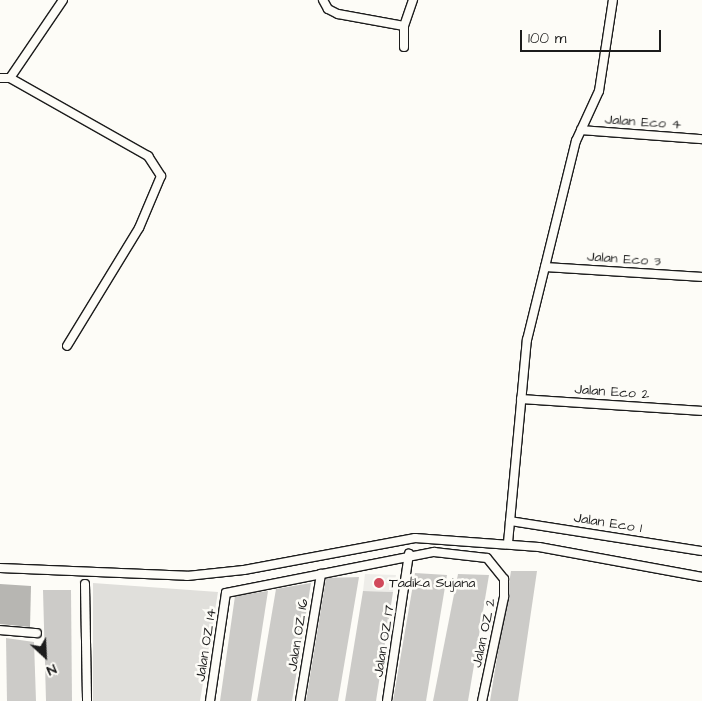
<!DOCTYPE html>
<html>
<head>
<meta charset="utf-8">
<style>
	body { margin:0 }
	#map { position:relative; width:702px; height:701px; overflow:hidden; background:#fdfcf7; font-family:"Architects Daughter",sans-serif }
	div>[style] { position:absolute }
	.built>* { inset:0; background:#eeede9 }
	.green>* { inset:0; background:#e0dfdb }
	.water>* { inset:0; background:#b7b6b2 }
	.building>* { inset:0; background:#cccbc8 }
	.roads { filter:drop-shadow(1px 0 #1c1c1c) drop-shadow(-1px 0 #1c1c1c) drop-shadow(0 1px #1c1c1c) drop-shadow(0 -1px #1c1c1c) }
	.minor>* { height:8px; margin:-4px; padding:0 4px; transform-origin:4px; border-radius:4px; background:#fdfcf7 }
	.dots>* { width:14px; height:14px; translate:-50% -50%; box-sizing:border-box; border:2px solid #fdfcf7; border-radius:50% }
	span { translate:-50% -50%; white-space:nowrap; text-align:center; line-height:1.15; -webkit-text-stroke:5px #fdfcf7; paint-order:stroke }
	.street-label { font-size:14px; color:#1c1c1c }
	.poi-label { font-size:14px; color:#1c1c1c }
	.left { translate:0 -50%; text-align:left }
	.north { position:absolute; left:20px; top:631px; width:50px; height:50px; -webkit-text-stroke:4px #fdfcf7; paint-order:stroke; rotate:155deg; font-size:14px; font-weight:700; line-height:20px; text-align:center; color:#1c1c1c }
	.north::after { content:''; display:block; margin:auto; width:18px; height:22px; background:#1c1c1c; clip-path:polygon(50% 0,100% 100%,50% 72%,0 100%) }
	.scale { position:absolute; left:520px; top:30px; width:141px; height:22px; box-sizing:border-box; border:2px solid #1c1c1c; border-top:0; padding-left:6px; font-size:15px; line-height:18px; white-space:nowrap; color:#1c1c1c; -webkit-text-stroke:4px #fdfcf7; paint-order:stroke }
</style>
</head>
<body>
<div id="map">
	<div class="built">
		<div style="clip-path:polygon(365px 574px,396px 575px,393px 592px,363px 591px)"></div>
	</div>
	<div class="green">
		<div style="clip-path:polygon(93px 583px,218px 592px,200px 701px,93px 701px)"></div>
	</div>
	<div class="water">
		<div style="clip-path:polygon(0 584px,31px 586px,30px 627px,0 624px)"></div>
	</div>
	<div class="building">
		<div style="clip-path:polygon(511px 571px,537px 571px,518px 701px,490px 701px)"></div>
		<div style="clip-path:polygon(415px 573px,447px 575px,426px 701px,393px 701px)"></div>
		<div style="clip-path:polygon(458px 574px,489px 575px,468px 701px,433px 701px)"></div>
		<div style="clip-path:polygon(359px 577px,338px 701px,306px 701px,326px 578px)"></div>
		<div style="clip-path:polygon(311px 583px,292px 701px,257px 701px,276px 589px)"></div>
		<div style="clip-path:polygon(43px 590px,71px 590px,72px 701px,46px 701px)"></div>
		<div style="clip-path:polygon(268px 591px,251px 701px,220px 701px,235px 596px)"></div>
		<div style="clip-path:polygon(363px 591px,393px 592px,376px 701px,345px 701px)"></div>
		<div style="clip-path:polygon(6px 638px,34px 642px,36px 701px,7px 701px)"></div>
	</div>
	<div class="roads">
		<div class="minor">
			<div style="left:323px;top:0;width:10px;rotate:61deg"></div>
			<div style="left:328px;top:9px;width:11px;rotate:27deg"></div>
			<div style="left:338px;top:14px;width:67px;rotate:10.3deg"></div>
			<div style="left:404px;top:26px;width:28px;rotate:-71deg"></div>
			<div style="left:404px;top:47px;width:21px;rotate:-90deg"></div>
			<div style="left:0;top:78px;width:10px"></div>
			<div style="left:10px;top:78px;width:159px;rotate:29.5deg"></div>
			<div style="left:148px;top:156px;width:24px;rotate:57deg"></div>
			<div style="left:161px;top:176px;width:56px;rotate:112.9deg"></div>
			<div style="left:139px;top:228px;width:138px;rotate:121.4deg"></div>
			<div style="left:10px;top:78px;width:94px;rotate:-55.8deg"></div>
			<div style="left:581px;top:130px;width:121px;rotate:4.3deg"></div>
			<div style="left:545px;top:267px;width:157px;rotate:3.6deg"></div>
			<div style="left:521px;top:399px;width:181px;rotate:3.8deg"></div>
			<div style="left:510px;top:521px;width:194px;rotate:8.9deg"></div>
			<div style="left:508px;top:543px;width:204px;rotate:-84.7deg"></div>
			<div style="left:527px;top:340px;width:205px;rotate:-76.2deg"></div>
			<div style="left:576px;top:141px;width:55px;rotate:-65.3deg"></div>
			<div style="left:599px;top:91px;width:92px;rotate:-81.3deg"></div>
			<div style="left:0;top:568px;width:187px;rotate:2.4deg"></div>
			<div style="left:187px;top:576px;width:57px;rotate:-6deg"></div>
			<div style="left:244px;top:570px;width:174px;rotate:-10.6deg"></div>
			<div style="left:415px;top:538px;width:124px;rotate:4.2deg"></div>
			<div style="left:539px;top:547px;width:166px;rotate:10.4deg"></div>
			<div style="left:85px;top:584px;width:117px;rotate:89deg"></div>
			<div style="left:0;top:630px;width:37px;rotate:5deg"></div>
			<div style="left:210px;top:701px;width:109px;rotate:-81.6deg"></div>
			<div style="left:226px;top:593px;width:212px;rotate:-11.2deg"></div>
			<div style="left:434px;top:552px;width:53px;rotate:6.5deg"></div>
			<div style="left:487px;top:558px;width:27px;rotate:51deg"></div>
			<div style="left:504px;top:579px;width:18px;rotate:90deg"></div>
			<div style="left:504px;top:597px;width:106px;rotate:101.9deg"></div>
			<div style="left:300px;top:701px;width:129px;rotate:-80.6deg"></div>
			<div style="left:387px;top:701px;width:149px;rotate:-81.5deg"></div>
		</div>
	</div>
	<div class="dots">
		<div style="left:379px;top:583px;background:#d1495b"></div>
	</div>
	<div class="street-label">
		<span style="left:643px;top:122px;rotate:4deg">Jalan Eco 4</span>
		<span style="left:624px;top:259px;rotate:4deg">Jalan Eco 3</span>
		<span style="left:612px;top:392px;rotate:4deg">Jalan Eco 2</span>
		<span style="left:608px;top:523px;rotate:9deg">Jalan Eco 1</span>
		<span style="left:484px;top:633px;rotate:-78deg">Jalan OZ 2</span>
		<span style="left:298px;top:635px;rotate:-81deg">Jalan OZ 16</span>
		<span style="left:384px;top:641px;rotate:-81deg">Jalan OZ 17</span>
		<span style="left:206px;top:645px;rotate:-81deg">Jalan OZ 14</span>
	</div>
	<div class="poi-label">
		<span class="left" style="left:389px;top:583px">Tadika Sujana</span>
	</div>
	<div class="north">N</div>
	<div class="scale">100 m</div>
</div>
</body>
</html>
